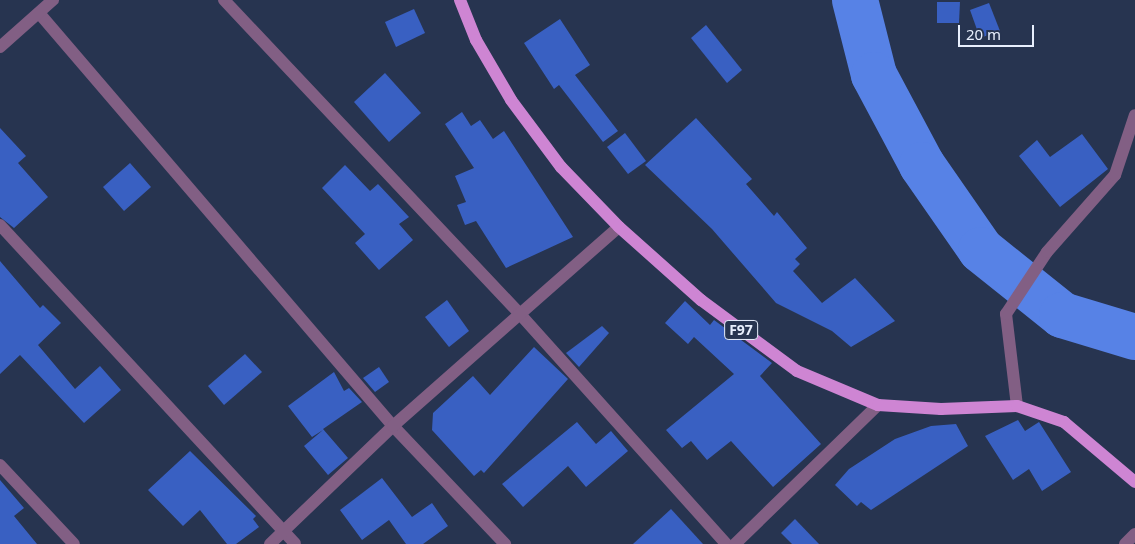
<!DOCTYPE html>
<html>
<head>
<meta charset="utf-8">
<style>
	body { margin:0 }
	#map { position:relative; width:1135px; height:544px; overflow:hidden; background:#273450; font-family:"Noto Sans",sans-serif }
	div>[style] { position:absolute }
	.river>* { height:46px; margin:-23px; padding:0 23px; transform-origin:23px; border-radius:23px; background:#5782e6 }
	.building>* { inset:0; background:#3960c2 }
	.street>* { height:12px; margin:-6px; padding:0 6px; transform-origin:6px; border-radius:6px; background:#825f84 }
	.primary>* { height:12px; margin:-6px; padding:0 6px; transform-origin:6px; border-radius:6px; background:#ce85d3 }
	span { translate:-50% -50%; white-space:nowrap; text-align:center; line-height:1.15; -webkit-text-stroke:4px #273450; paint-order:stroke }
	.shield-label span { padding:1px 4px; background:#273450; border:1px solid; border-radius:4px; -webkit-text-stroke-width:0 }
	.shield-label { font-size:14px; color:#e8effd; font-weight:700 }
	.scale { position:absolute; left:958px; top:25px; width:76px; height:22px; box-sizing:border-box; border:2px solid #e8effd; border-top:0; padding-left:6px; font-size:15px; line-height:18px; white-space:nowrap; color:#e8effd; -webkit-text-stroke:4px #273450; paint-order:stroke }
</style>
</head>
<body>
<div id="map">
	<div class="river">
		<div style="left:855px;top:0;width:77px;rotate:75.8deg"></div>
		<div style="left:874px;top:75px;width:102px;rotate:61.9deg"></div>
		<div style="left:922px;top:165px;width:103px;rotate:55.2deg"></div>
		<div style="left:981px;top:250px;width:104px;rotate:38.7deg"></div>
		<div style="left:1062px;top:315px;width:76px;rotate:16.8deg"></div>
	</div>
	<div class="building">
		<div style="clip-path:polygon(937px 2px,960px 2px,959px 23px,937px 23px)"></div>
		<div style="clip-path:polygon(989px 3px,1000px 31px,980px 38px,970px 10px)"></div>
		<div style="clip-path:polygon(414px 9px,425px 33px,396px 47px,385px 22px)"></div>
		<div style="clip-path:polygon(560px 19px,590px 65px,575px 75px,618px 131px,603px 142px,559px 85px,554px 89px,524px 43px)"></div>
		<div style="clip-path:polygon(706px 25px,742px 70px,727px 83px,691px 38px)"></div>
		<div style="clip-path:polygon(385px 73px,421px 113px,389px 142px,354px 102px)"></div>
		<div style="clip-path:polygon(462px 112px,471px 126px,480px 120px,493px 139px,504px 131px,573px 237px,506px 268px,476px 221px,465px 225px,457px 205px,466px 202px,455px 176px,474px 168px,445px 124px)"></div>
		<div style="clip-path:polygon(696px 118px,752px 179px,746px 184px,774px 216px,777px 212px,807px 248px,795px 259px,800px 264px,793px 271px,822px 303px,855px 278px,895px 321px,851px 347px,832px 331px,776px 303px,712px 229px,645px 165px)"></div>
		<div style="clip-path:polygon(0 128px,26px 156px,18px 163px,48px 197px,14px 228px,0 217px)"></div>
		<div style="clip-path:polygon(625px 133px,646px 161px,628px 174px,607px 147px)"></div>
		<div style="clip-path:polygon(1082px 134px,1108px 169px,1060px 207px,1019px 156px,1037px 140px,1050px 157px)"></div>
		<div style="clip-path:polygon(130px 163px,151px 187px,124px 211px,103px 187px)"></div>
		<div style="clip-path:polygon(345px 165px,370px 191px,378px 184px,409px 217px,399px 224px,413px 240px,379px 270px,355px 243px,365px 234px,322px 188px)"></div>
		<div style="clip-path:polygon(0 261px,40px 308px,43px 305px,61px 323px,38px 345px,75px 389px,100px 366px,121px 390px,84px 423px,20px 355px,0 374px)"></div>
		<div style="clip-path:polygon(447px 300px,469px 331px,449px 347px,425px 317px)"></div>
		<div style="clip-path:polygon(685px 301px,710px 325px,714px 320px,772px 363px,760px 376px,821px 444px,773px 487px,731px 441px,707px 460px,691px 441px,682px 448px,666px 430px,734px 374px,694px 337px,688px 344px,665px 323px)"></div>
		<div style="clip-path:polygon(602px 326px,609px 333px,579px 367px,566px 353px)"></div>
		<div style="clip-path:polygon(534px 347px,568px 379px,484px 473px,481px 470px,474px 476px,432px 430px,433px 413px,473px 376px,490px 395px)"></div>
		<div style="clip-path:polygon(245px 354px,262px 372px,224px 405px,208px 386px)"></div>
		<div style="clip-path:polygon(379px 367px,389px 382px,375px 392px,363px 378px)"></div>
		<div style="clip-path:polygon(334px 372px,344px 391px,349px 388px,362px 402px,323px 429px,348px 458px,328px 475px,304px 446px,323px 430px,312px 437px,288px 406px)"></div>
		<div style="clip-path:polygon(1018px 420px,1025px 431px,1039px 422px,1071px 472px,1042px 491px,1029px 469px,1013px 480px,985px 436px)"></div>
		<div style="clip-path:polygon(577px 422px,596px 444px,611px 431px,628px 451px,586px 487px,568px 466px,523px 507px,502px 484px)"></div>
		<div style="clip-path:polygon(956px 424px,968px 446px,871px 510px,861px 502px,857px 506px,835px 485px,849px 469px,895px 439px,931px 426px)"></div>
		<div style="clip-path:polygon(190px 451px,256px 516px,253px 519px,259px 527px,236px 544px,227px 544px,200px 510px,183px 526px,148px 490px)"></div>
		<div style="clip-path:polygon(382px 478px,412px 517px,432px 503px,448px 526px,423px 544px,406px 544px,389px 520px,362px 540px,340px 510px)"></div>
		<div style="clip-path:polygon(0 480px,24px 508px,14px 516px,37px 544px,0 544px)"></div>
		<div style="clip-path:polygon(671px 509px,703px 544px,633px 544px)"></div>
		<div style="clip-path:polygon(795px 519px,819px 544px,792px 544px,781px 533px)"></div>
	</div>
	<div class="street">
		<div style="left:224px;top:0;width:430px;rotate:46.7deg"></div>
		<div style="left:519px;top:313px;width:310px;rotate:48.1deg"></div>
		<div style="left:39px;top:13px;width:544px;rotate:49.4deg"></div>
		<div style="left:393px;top:426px;width:163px;rotate:46.5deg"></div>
		<div style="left:0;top:47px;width:71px;rotate:-41.6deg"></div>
		<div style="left:0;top:225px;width:434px;rotate:47.2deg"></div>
		<div style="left:1017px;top:406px;width:93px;rotate:-96.8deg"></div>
		<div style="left:1006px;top:314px;width:74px;rotate:-56.5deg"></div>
		<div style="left:1047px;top:252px;width:103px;rotate:-48.6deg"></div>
		<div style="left:1115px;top:175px;width:63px;rotate:-71.6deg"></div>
		<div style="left:0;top:465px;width:108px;rotate:46.9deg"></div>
		<div style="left:270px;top:544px;width:170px;rotate:-43.8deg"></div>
		<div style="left:393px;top:426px;width:301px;rotate:-41.4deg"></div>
		<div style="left:735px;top:544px;width:199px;rotate:-44.2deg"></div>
		<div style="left:1125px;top:544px;width:14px;rotate:-45deg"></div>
	</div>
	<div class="primary">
		<div style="left:460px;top:0;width:43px;rotate:68.2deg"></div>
		<div style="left:476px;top:40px;width:69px;rotate:59.7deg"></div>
		<div style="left:511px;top:100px;width:84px;rotate:53.3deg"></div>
		<div style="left:561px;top:167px;width:83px;rotate:46deg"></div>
		<div style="left:619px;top:227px;width:110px;rotate:41.7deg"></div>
		<div style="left:701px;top:300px;width:119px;rotate:36.5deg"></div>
		<div style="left:797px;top:371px;width:88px;rotate:22.8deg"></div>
		<div style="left:878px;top:405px;width:63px;rotate:3.6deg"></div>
		<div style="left:941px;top:409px;width:76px;rotate:-2.3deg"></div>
		<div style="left:1017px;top:406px;width:50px;rotate:18.8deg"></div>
		<div style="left:1064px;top:422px;width:93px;rotate:40.2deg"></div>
	</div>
	<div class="shield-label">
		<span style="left:741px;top:330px">F97</span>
	</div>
	<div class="scale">20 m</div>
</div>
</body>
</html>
